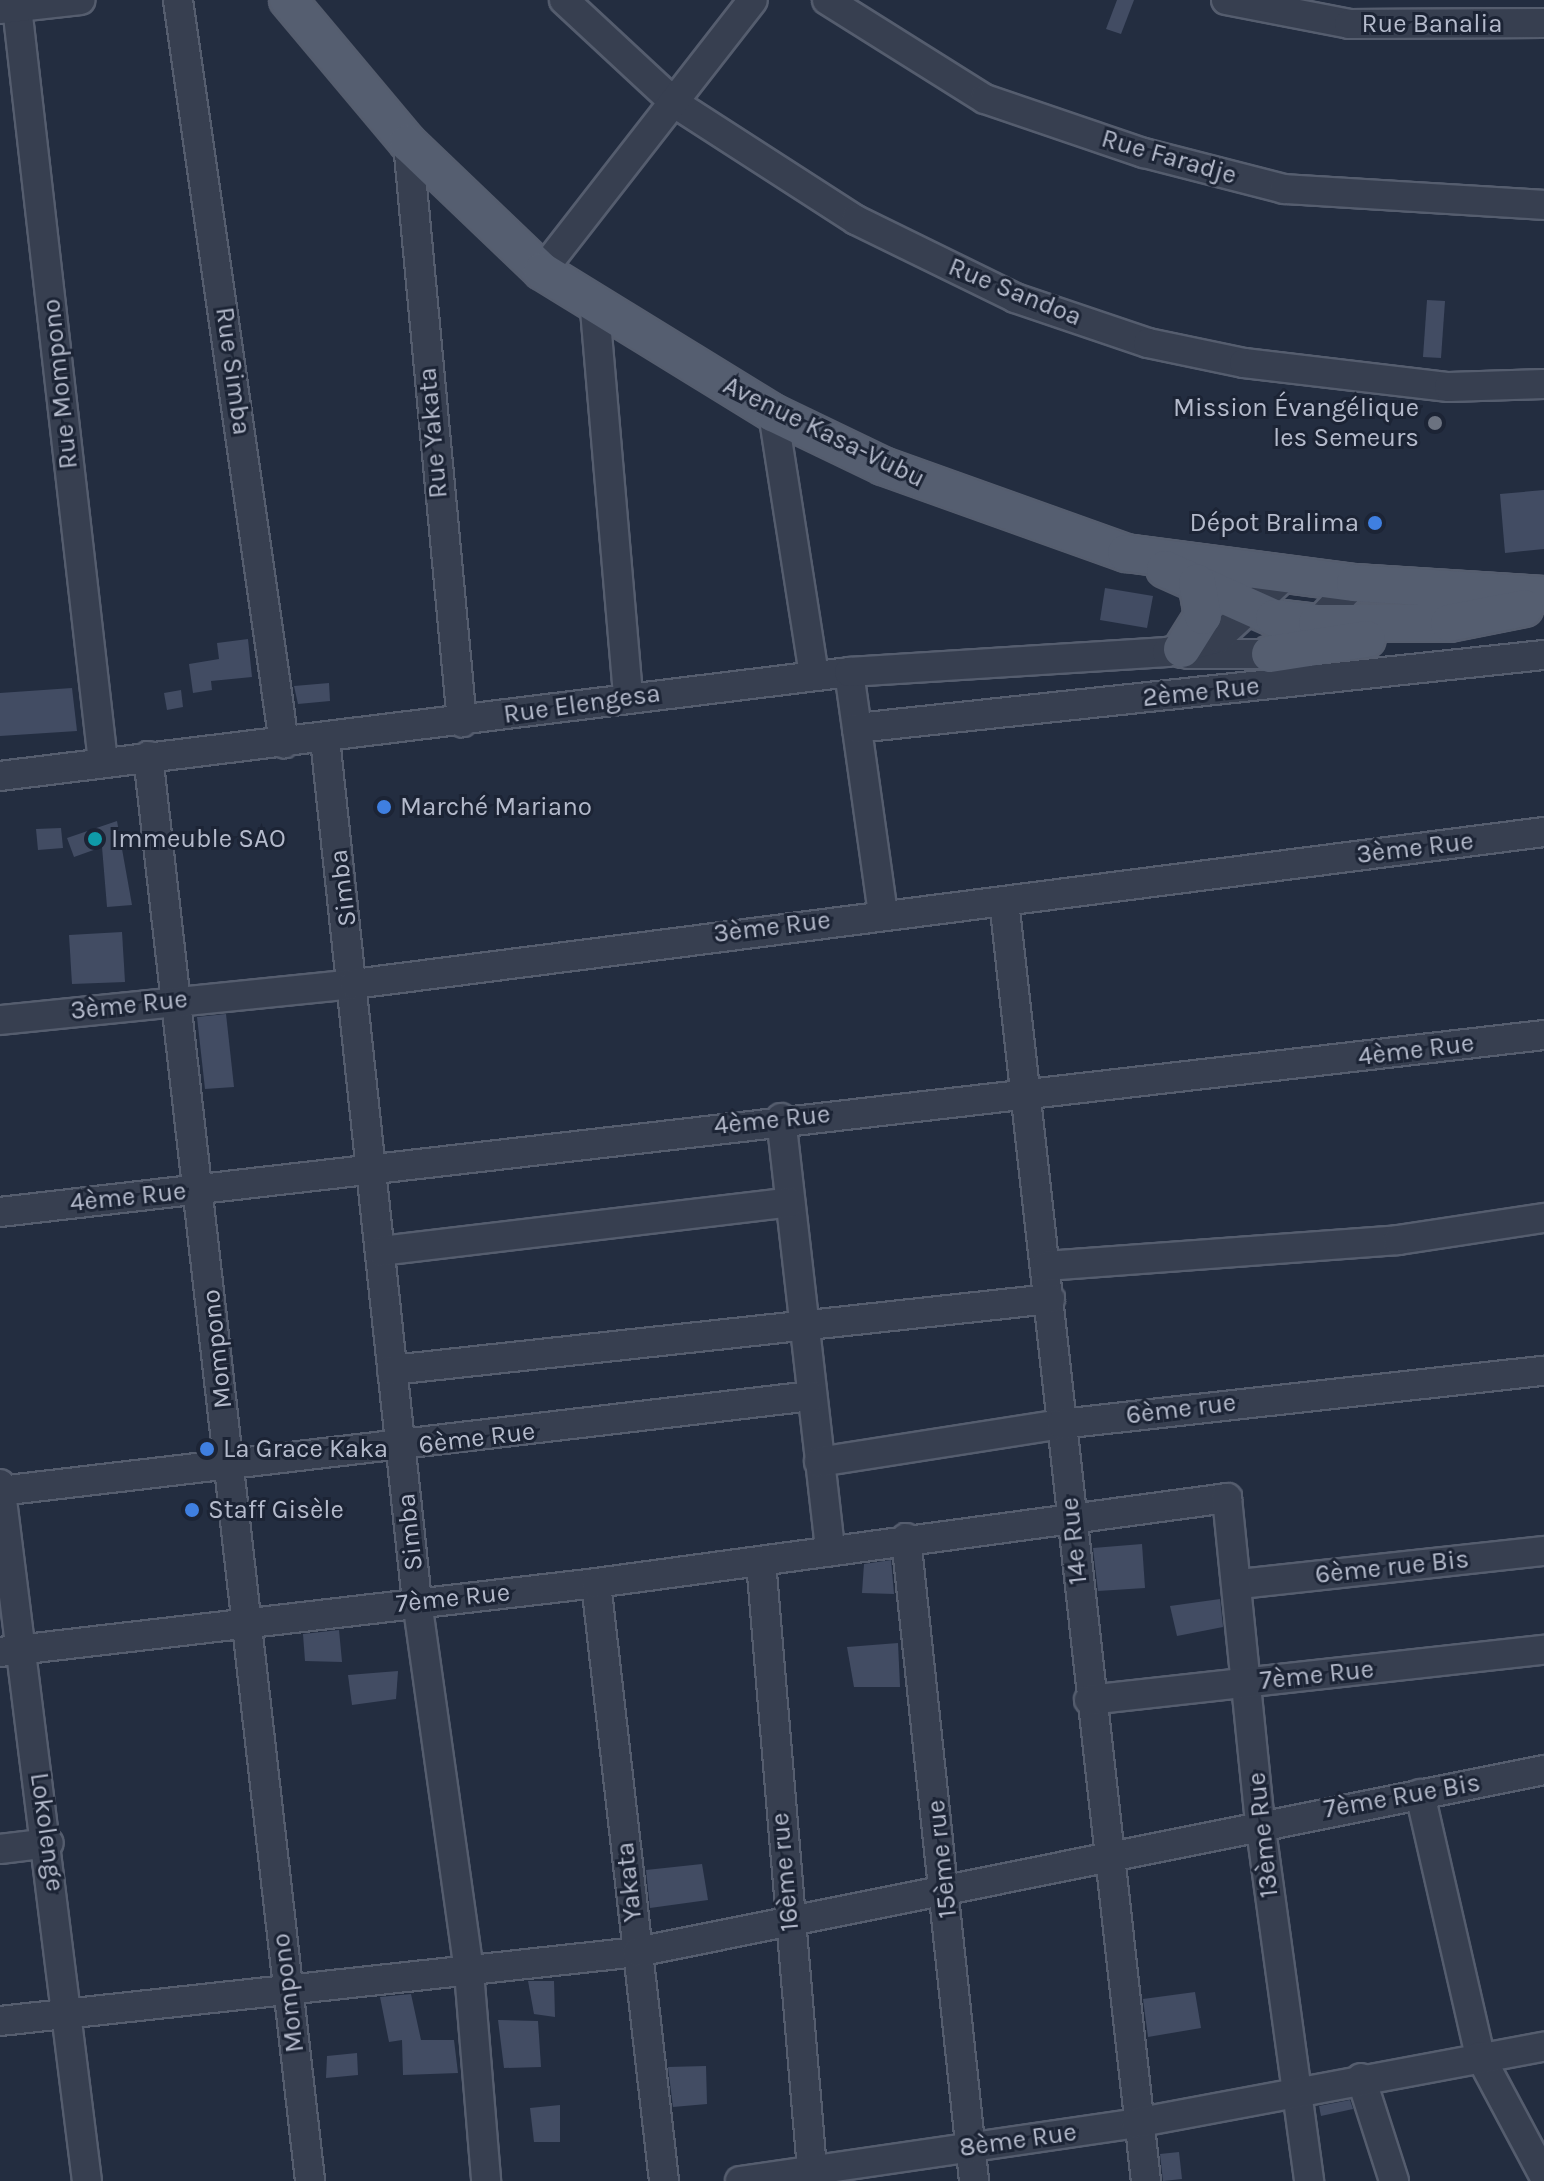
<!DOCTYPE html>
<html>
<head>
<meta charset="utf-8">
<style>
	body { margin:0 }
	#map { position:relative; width:1544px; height:2181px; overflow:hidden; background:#232d40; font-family:Karla,sans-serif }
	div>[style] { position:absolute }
	.building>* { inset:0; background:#424c63 }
	.roads { filter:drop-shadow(2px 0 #555d6e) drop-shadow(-2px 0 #555d6e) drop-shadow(0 2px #555d6e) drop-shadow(0 -2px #555d6e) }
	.minor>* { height:28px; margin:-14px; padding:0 14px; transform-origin:14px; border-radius:14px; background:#373f50 }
	.major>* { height:36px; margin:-18px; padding:0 18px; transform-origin:18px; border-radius:18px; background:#555e70 }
	.dots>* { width:22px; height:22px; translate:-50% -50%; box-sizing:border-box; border:4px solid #1c2435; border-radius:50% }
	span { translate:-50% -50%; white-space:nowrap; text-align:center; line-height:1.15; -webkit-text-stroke:6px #1c2435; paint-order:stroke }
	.street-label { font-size:26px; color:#b4bacb }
	.poi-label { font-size:26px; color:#b4bacb }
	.right { translate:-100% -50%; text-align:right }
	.left { translate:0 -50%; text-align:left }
</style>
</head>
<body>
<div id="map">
	<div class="building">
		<div style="clip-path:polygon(1117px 0,1134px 0,1121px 34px,1106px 29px)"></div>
		<div style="clip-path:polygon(1427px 300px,1445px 301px,1441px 358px,1423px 357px)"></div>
		<div style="clip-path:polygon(1544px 490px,1544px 549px,1505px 553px,1500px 494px)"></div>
		<div style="clip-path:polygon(1105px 588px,1153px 596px,1147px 628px,1100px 620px)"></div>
		<div style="clip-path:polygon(248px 639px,252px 677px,211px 681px,212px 690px,193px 693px,189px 664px,219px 659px,217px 643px)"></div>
		<div style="clip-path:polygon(329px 683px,330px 701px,298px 704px,294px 686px)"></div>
		<div style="clip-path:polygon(72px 688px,77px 731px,0 736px,0 693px)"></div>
		<div style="clip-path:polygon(181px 690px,183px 707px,167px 710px,164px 693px)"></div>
		<div style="clip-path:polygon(117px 821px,132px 905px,107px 907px,102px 847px,74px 857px,67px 838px)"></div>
		<div style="clip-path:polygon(61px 828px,63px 848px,38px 850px,36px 829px)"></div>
		<div style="clip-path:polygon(122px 932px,125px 982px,72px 984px,69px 935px)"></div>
		<div style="clip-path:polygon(226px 1014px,234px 1087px,205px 1089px,197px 1017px)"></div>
		<div style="clip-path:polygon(1142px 1544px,1145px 1588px,1098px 1591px,1093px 1548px)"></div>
		<div style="clip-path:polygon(891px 1560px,894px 1594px,862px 1593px,864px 1564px)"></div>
		<div style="clip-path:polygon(1220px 1599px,1223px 1627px,1177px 1636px,1170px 1606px)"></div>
		<div style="clip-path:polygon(339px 1630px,342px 1662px,305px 1661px,303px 1634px)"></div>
		<div style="clip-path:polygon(898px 1643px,900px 1687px,854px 1687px,847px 1647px)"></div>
		<div style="clip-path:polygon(398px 1671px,396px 1699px,352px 1705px,348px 1675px)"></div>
		<div style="clip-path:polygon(702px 1864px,708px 1900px,650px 1908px,646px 1870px)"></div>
		<div style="clip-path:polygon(528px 1981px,554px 1981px,555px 2017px,534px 2014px)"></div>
		<div style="clip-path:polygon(1195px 1992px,1201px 2028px,1148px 2037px,1143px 1999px)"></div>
		<div style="clip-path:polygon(411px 1994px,421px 2040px,454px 2040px,458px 2073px,403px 2075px,402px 2040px,389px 2042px,380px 1997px)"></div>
		<div style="clip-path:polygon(498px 2020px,538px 2021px,541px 2067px,504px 2068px)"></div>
		<div style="clip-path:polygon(357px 2053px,358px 2075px,326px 2078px,327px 2056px)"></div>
		<div style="clip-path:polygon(706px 2066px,707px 2104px,673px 2107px,668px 2067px)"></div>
		<div style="clip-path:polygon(1350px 2100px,1353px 2109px,1321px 2116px,1319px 2106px)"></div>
		<div style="clip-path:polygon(560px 2105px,560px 2142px,534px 2142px,530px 2108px)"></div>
		<div style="clip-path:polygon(1179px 2152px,1182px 2179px,1163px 2181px,1160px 2154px)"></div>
	</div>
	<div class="roads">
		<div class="minor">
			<div style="left:178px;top:0;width:751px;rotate:81.88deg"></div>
			<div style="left:564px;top:0;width:153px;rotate:42.9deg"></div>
			<div style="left:676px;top:104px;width:214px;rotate:32.8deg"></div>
			<div style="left:856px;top:220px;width:177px;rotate:26.1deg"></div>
			<div style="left:1015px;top:298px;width:140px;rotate:18.7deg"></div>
			<div style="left:1148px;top:343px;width:98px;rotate:11.8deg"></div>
			<div style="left:1244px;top:363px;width:206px;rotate:6.7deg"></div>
			<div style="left:1449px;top:387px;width:95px;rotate:-1.8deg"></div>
			<div style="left:827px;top:0;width:186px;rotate:32.1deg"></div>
			<div style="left:985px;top:99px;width:168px;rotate:18.8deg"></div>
			<div style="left:1144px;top:153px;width:145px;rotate:14.4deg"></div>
			<div style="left:1284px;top:189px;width:260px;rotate:3.5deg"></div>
			<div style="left:1226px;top:0;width:125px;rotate:11deg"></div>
			<div style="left:1349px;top:24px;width:195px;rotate:-0.3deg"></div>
			<div style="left:17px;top:7px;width:760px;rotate:83.5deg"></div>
			<div style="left:0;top:9px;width:81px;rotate:-6.3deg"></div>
			<div style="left:408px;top:143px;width:582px;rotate:84.67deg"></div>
			<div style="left:542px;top:271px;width:343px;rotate:-52.1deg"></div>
			<div style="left:595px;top:310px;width:387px;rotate:85.1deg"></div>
			<div style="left:773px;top:413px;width:266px;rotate:81.1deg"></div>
			<div style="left:1188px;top:654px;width:82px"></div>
			<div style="left:1270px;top:654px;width:56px;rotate:-33.4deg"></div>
			<div style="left:1317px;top:623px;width:55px;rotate:-46.5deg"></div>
			<div style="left:849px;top:672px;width:244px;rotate:82deg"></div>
			<div style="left:857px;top:728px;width:691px;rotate:-6.07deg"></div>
			<div style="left:325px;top:739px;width:867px;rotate:83.91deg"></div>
			<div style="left:417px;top:1601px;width:375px;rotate:82deg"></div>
			<div style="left:469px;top:1972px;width:210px;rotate:85.3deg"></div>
			<div style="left:148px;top:756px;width:1434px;rotate:83.51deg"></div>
			<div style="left:0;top:776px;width:855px;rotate:-6.98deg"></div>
			<div style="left:849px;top:672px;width:319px;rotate:-3.6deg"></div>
			<div style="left:1167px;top:652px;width:53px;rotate:-15.4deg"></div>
			<div style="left:1218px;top:638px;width:94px;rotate:-42.8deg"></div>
			<div style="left:1004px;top:901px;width:1288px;rotate:83.67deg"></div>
			<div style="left:0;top:1020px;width:356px;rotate:-5.8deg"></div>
			<div style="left:354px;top:984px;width:1200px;rotate:-7.28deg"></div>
			<div style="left:781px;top:1118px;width:436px;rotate:83.5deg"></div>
			<div style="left:0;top:1212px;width:1554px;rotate:-6.54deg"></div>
			<div style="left:381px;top:1251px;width:412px;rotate:-6.8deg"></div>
			<div style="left:1046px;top:1266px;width:353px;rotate:-4.2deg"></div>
			<div style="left:1398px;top:1240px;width:148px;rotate:-8.6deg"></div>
			<div style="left:392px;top:1370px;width:662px;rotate:-6.16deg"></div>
			<div style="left:819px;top:1462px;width:245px;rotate:-8.9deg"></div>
			<div style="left:1061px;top:1424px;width:486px;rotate:-6.3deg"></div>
			<div style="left:0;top:1484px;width:702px;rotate:82.89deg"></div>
			<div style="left:0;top:1491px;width:817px;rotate:-6.68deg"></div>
			<div style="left:906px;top:1538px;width:647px;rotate:83.96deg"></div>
			<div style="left:761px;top:1562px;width:621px;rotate:85.2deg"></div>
			<div style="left:596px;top:1583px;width:602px;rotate:83.51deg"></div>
			<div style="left:1240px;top:1584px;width:306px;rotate:-6.2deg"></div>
			<div style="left:0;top:1652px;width:600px;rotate:-6.6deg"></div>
			<div style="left:596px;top:1583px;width:637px;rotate:-7.67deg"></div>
			<div style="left:1227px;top:1498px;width:326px;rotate:84.2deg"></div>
			<div style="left:1260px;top:1822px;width:362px;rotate:82.2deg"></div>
			<div style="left:1089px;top:1700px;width:458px;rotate:-6.3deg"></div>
			<div style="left:1420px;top:1794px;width:269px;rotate:77.1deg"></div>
			<div style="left:1480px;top:2056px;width:136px;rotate:61.9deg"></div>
			<div style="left:0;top:1849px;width:49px;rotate:-7deg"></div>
			<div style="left:0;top:2021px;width:641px;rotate:-6.18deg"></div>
			<div style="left:637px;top:1952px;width:925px;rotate:-11.35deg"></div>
			<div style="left:1361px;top:2078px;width:108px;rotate:72.2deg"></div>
			<div style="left:740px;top:2181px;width:400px;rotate:-8.3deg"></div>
			<div style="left:1136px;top:2123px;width:415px;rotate:-10.6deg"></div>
		</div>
		<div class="major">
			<div style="left:288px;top:0;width:187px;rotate:50deg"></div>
			<div style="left:408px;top:143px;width:185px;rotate:43.7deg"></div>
			<div style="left:542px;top:271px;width:271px;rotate:31.6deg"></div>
			<div style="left:773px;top:413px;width:122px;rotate:25.7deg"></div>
			<div style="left:883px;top:466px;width:258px;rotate:19.7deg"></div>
			<div style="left:1126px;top:553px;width:231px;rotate:7.5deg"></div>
			<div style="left:1355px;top:583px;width:189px;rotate:3.6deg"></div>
			<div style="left:1165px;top:569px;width:120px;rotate:24.2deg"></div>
			<div style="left:1274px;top:618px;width:43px;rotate:6.6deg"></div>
			<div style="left:1317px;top:623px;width:132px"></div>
			<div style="left:1449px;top:623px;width:77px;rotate:-11.2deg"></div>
			<div style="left:1182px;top:649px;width:39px;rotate:-58deg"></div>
			<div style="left:1203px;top:616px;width:34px;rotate:-100deg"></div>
			<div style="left:1270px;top:654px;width:98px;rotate:-8.8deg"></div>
		</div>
	</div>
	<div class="dots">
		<div style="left:1435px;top:423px;background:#6b7280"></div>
		<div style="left:1375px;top:523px;background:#3f7fe0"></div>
		<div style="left:384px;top:807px;background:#3f7fe0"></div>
		<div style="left:95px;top:839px;background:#0f9aa8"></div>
		<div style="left:207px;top:1449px;background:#3f7fe0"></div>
		<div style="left:192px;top:1510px;background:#3f7fe0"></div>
	</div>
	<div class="street-label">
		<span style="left:1432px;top:24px">Rue Banalia</span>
		<span style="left:1169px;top:157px;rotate:16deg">Rue Faradje</span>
		<span style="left:1015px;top:292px;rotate:22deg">Rue Sandoa</span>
		<span style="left:233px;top:371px;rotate:82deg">Rue Simba</span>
		<span style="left:60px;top:384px;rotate:-96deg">Rue Mompono</span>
		<span style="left:824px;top:432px;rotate:26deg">Avenue Kasa-Vubu</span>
		<span style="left:433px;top:433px;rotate:-95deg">Rue Yakata</span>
		<span style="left:1201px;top:692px;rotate:-6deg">2ème Rue</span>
		<span style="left:582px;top:704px;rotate:-8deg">Rue Elengesa</span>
		<span style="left:1415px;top:848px;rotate:-7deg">3ème Rue</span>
		<span style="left:343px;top:888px;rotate:-97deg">Simba</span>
		<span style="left:772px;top:927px;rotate:-7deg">3ème Rue</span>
		<span style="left:129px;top:1005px;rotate:-6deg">3ème Rue</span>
		<span style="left:1416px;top:1050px;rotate:-7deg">4ème Rue</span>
		<span style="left:772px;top:1120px;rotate:-6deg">4ème Rue</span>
		<span style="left:128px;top:1197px;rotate:-6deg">4ème Rue</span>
		<span style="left:217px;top:1349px;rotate:-96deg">Mompono</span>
		<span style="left:1181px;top:1409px;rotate:-7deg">6ème rue</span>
		<span style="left:477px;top:1438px;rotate:-7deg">6ème Rue</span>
		<span style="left:410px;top:1532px;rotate:-96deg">Simba</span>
		<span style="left:1074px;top:1541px;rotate:-96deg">14e Rue</span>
		<span style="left:1392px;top:1567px;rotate:-6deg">6ème rue Bis</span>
		<span style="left:453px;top:1598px;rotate:-6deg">7ème Rue</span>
		<span style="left:1317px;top:1675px;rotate:-6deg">7ème Rue</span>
		<span style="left:1402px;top:1796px;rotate:-10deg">7ème Rue Bis</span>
		<span style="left:47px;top:1832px;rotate:82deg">Lokolenge</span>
		<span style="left:1263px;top:1835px;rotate:-96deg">13ème Rue</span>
		<span style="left:942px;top:1859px;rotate:-96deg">15ème rue</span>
		<span style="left:785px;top:1872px;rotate:-95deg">16ème rue</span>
		<span style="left:629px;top:1882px;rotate:-96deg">Yakata</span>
		<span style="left:288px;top:1993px;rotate:-97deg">Mompono</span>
		<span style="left:1018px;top:2140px;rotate:-8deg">8ème Rue</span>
	</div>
	<div class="poi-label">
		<span class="right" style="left:1419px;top:423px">Mission Évangélique<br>les Semeurs</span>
		<span class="right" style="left:1359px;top:523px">Dépot Bralima</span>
		<span class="left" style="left:400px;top:807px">Marché Mariano</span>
		<span class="left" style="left:111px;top:839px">Immeuble SAO</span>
		<span class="left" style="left:223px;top:1449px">La Grace Kaka</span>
		<span class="left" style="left:208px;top:1510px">Staff Gisèle</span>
	</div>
</div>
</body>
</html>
